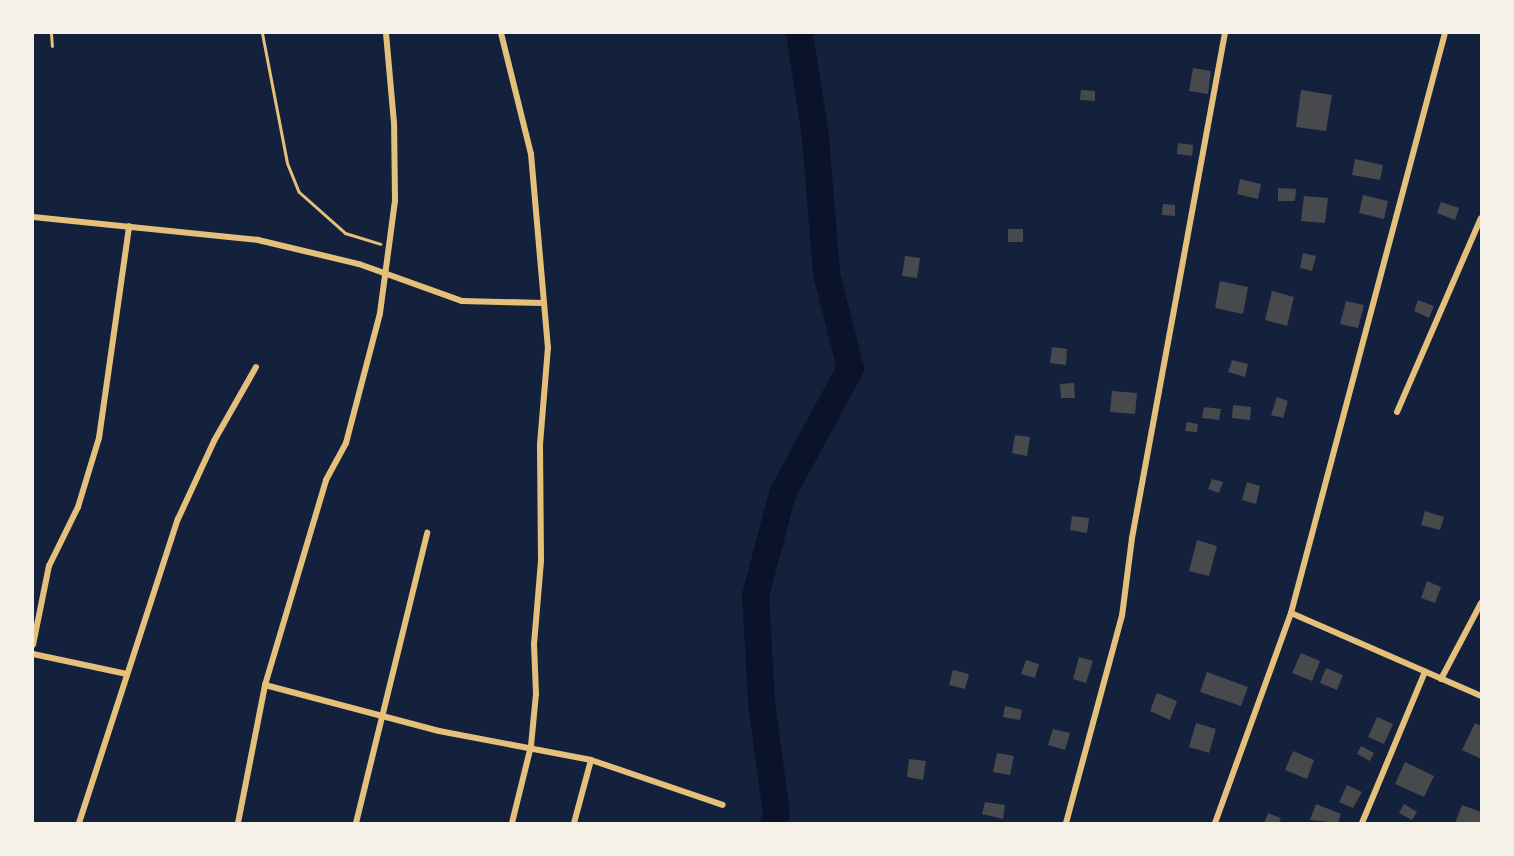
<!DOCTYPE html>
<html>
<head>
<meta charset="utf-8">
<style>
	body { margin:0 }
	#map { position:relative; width:1514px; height:856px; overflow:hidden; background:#14213d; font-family:"Varela Round",sans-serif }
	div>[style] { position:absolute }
	.river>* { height:27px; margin:-13.5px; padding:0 13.5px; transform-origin:13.5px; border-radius:13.5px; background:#0b132b }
	.building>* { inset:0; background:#48494c }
	.path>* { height:3px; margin:-1.5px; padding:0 1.5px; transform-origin:1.5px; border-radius:1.5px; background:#e5c07b }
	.minor>* { height:6px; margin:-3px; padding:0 3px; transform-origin:3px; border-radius:3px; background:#e5c07b }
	span { translate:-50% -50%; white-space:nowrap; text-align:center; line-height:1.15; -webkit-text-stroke:6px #f6f1e7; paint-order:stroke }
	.frame { position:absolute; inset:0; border:34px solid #f6f1e7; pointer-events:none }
</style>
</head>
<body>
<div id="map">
	<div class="river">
		<div style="left:773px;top:823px;width:9px;rotate:-72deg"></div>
		<div style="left:776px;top:814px;width:114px;rotate:-97.6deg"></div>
		<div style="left:761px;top:701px;width:106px;rotate:-93.2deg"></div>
		<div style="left:755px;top:595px;width:106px;rotate:-75.2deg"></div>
		<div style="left:782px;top:493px;width:142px;rotate:-61.5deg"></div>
		<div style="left:850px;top:368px;width:98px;rotate:-104.2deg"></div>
		<div style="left:826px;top:273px;width:137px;rotate:-94.6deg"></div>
		<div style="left:815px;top:136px;width:104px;rotate:-98.8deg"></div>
	</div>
	<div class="building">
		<div style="clip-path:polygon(1193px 68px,1211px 71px,1208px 94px,1189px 91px)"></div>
		<div style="clip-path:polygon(1081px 90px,1095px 91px,1095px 101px,1080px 100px)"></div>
		<div style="clip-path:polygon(1301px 90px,1332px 95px,1326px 131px,1296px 127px)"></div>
		<div style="clip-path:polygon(1178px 143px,1193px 145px,1192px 156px,1177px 154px)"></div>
		<div style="clip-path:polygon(1355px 159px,1383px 165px,1380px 180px,1352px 175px)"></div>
		<div style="clip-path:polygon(1240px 179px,1261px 184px,1258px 199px,1237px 194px)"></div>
		<div style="clip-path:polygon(1278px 188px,1296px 189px,1295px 201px,1278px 201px)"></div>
		<div style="clip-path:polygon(1363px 195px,1388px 201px,1384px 219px,1359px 213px)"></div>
		<div style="clip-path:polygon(1304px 196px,1328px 198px,1325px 223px,1301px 221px)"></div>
		<div style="clip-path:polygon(1441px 202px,1459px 208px,1455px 220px,1437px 213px)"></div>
		<div style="clip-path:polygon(1163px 204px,1175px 205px,1175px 216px,1162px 215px)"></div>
		<div style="clip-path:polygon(1008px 229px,1023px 229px,1023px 242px,1008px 242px)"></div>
		<div style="clip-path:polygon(1303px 253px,1316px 256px,1312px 271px,1300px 268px)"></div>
		<div style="clip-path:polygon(905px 256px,920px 258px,917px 278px,902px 276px)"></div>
		<div style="clip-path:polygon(1220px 281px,1248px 287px,1243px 314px,1215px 308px)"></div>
		<div style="clip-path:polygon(1272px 291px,1294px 297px,1287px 326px,1265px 320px)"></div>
		<div style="clip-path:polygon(1418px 300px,1434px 306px,1429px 318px,1414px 311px)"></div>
		<div style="clip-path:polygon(1346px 301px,1364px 305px,1358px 328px,1340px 324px)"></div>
		<div style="clip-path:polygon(1052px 347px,1067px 349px,1066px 365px,1050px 363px)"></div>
		<div style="clip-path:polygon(1232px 360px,1248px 364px,1245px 377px,1228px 372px)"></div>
		<div style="clip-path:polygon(1074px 383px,1075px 398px,1061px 398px,1060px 384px)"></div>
		<div style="clip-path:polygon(1112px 391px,1137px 393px,1135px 414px,1110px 412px)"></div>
		<div style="clip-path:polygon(1277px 397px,1288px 401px,1283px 418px,1271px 415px)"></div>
		<div style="clip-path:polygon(1233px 405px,1251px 407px,1250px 420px,1232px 418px)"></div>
		<div style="clip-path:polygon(1204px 407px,1221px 409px,1219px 420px,1202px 418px)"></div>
		<div style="clip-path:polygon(1187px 422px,1198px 424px,1197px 432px,1185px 431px)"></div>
		<div style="clip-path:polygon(1015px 435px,1030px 437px,1027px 456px,1012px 453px)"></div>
		<div style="clip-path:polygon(1212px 479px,1223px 482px,1219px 493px,1208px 489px)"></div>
		<div style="clip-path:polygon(1247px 482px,1260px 486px,1256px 504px,1242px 500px)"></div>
		<div style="clip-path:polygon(1425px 511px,1444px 517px,1440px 530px,1421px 525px)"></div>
		<div style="clip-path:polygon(1072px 516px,1089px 518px,1087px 533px,1070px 530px)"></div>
		<div style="clip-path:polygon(1197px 540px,1217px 546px,1209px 576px,1189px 571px)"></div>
		<div style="clip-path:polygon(1427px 581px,1441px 587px,1435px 603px,1421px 598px)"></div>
		<div style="clip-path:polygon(1301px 653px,1320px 661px,1312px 681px,1292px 673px)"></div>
		<div style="clip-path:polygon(1079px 657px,1093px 661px,1086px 683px,1073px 679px)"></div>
		<div style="clip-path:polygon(1026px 660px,1039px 664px,1035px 678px,1021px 674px)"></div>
		<div style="clip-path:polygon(1326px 668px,1343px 675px,1337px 690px,1320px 683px)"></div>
		<div style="clip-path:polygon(953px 670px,969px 674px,965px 689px,949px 685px)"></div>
		<div style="clip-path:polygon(1207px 672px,1248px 687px,1241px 706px,1200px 692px)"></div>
		<div style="clip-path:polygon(1157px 693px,1177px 701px,1170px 720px,1150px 711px)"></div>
		<div style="clip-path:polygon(1005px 706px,1022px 710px,1020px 720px,1003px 717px)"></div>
		<div style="clip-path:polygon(1377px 717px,1393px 724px,1384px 744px,1368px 737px)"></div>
		<div style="clip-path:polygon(1196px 723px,1216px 729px,1209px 753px,1189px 747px)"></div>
		<div style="clip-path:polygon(1475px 723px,1481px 726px,1481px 759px,1462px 750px)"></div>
		<div style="clip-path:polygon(1053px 729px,1070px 733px,1065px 750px,1048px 745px)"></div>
		<div style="clip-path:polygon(1361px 746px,1374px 753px,1370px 761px,1357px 754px)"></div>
		<div style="clip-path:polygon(1293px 751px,1314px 760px,1307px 779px,1285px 770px)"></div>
		<div style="clip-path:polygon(997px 753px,1014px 756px,1010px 775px,993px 772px)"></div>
		<div style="clip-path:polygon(909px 759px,926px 761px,923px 780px,907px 777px)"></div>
		<div style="clip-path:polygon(1405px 762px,1434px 776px,1424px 797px,1395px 784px)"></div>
		<div style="clip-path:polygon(1347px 785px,1362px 792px,1353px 808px,1339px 802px)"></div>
		<div style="clip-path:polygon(985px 802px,1005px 805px,1003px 819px,982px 814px)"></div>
		<div style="clip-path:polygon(1316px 804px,1341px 814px,1338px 823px,1310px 820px)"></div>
		<div style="clip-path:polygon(1404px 804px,1417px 812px,1412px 820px,1399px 813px)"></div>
		<div style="clip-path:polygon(1462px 805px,1481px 812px,1481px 823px,1455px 823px)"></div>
		<div style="clip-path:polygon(1268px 813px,1281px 818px,1279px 823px,1264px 823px)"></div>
	</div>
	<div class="path">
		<div style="left:51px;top:33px;width:13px;rotate:86deg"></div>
		<div style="left:262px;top:33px;width:132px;rotate:79.1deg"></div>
		<div style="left:287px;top:163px;width:31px;rotate:68deg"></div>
		<div style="left:299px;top:192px;width:62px;rotate:41.7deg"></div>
		<div style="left:345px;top:233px;width:37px;rotate:17deg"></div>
	</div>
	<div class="minor">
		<div style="left:501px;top:33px;width:125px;rotate:76.1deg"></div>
		<div style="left:531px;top:154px;width:194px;rotate:85deg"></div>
		<div style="left:548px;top:347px;width:98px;rotate:94.7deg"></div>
		<div style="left:540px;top:445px;width:116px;rotate:89.5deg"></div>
		<div style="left:541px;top:561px;width:83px;rotate:94.8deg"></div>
		<div style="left:534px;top:644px;width:50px;rotate:87.7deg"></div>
		<div style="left:536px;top:694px;width:52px;rotate:95.5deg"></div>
		<div style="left:531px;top:746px;width:79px;rotate:103.9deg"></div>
		<div style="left:33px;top:217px;width:226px;rotate:5.8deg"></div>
		<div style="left:258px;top:240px;width:104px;rotate:13.4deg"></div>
		<div style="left:359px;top:264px;width:109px;rotate:19.8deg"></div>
		<div style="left:462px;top:301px;width:81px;rotate:1.4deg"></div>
		<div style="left:1397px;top:412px;width:211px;rotate:-66.6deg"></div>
		<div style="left:1291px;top:613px;width:207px;rotate:23.6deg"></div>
		<div style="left:33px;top:645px;width:81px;rotate:-78.6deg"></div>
		<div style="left:49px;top:566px;width:66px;rotate:-63.8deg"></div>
		<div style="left:78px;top:507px;width:72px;rotate:-73.1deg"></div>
		<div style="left:99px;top:438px;width:214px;rotate:-81.9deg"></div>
		<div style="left:33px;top:654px;width:96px;rotate:12deg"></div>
		<div style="left:1441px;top:679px;width:86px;rotate:-62.2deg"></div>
		<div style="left:265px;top:685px;width:180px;rotate:14.8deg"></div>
		<div style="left:439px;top:731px;width:155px;rotate:10.8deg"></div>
		<div style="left:591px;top:760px;width:139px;rotate:18.8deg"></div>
		<div style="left:79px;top:823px;width:320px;rotate:-72deg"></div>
		<div style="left:178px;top:519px;width:86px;rotate:-65.2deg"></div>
		<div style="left:214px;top:441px;width:85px;rotate:-60.4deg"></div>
		<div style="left:238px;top:823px;width:141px;rotate:-78.9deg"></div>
		<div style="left:265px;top:685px;width:214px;rotate:-73.4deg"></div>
		<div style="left:326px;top:480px;width:42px;rotate:-61.6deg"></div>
		<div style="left:346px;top:443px;width:134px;rotate:-75.3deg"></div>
		<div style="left:380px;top:313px;width:114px;rotate:-82.4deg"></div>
		<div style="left:395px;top:200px;width:77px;rotate:-90.7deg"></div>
		<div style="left:394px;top:123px;width:90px;rotate:-95.1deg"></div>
		<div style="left:356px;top:823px;width:299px;rotate:-76.2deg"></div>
		<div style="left:574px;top:823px;width:65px;rotate:-74.9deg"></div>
		<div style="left:1066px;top:823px;width:214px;rotate:-74.9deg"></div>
		<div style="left:1122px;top:616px;width:79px;rotate:-82.7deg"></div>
		<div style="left:1132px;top:538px;width:513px;rotate:-79.57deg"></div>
		<div style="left:1215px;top:823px;width:223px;rotate:-70.1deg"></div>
		<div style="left:1291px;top:613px;width:600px;rotate:-75.13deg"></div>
		<div style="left:1362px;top:823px;width:164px;rotate:-67.4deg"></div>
	</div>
	<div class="frame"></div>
</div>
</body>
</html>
